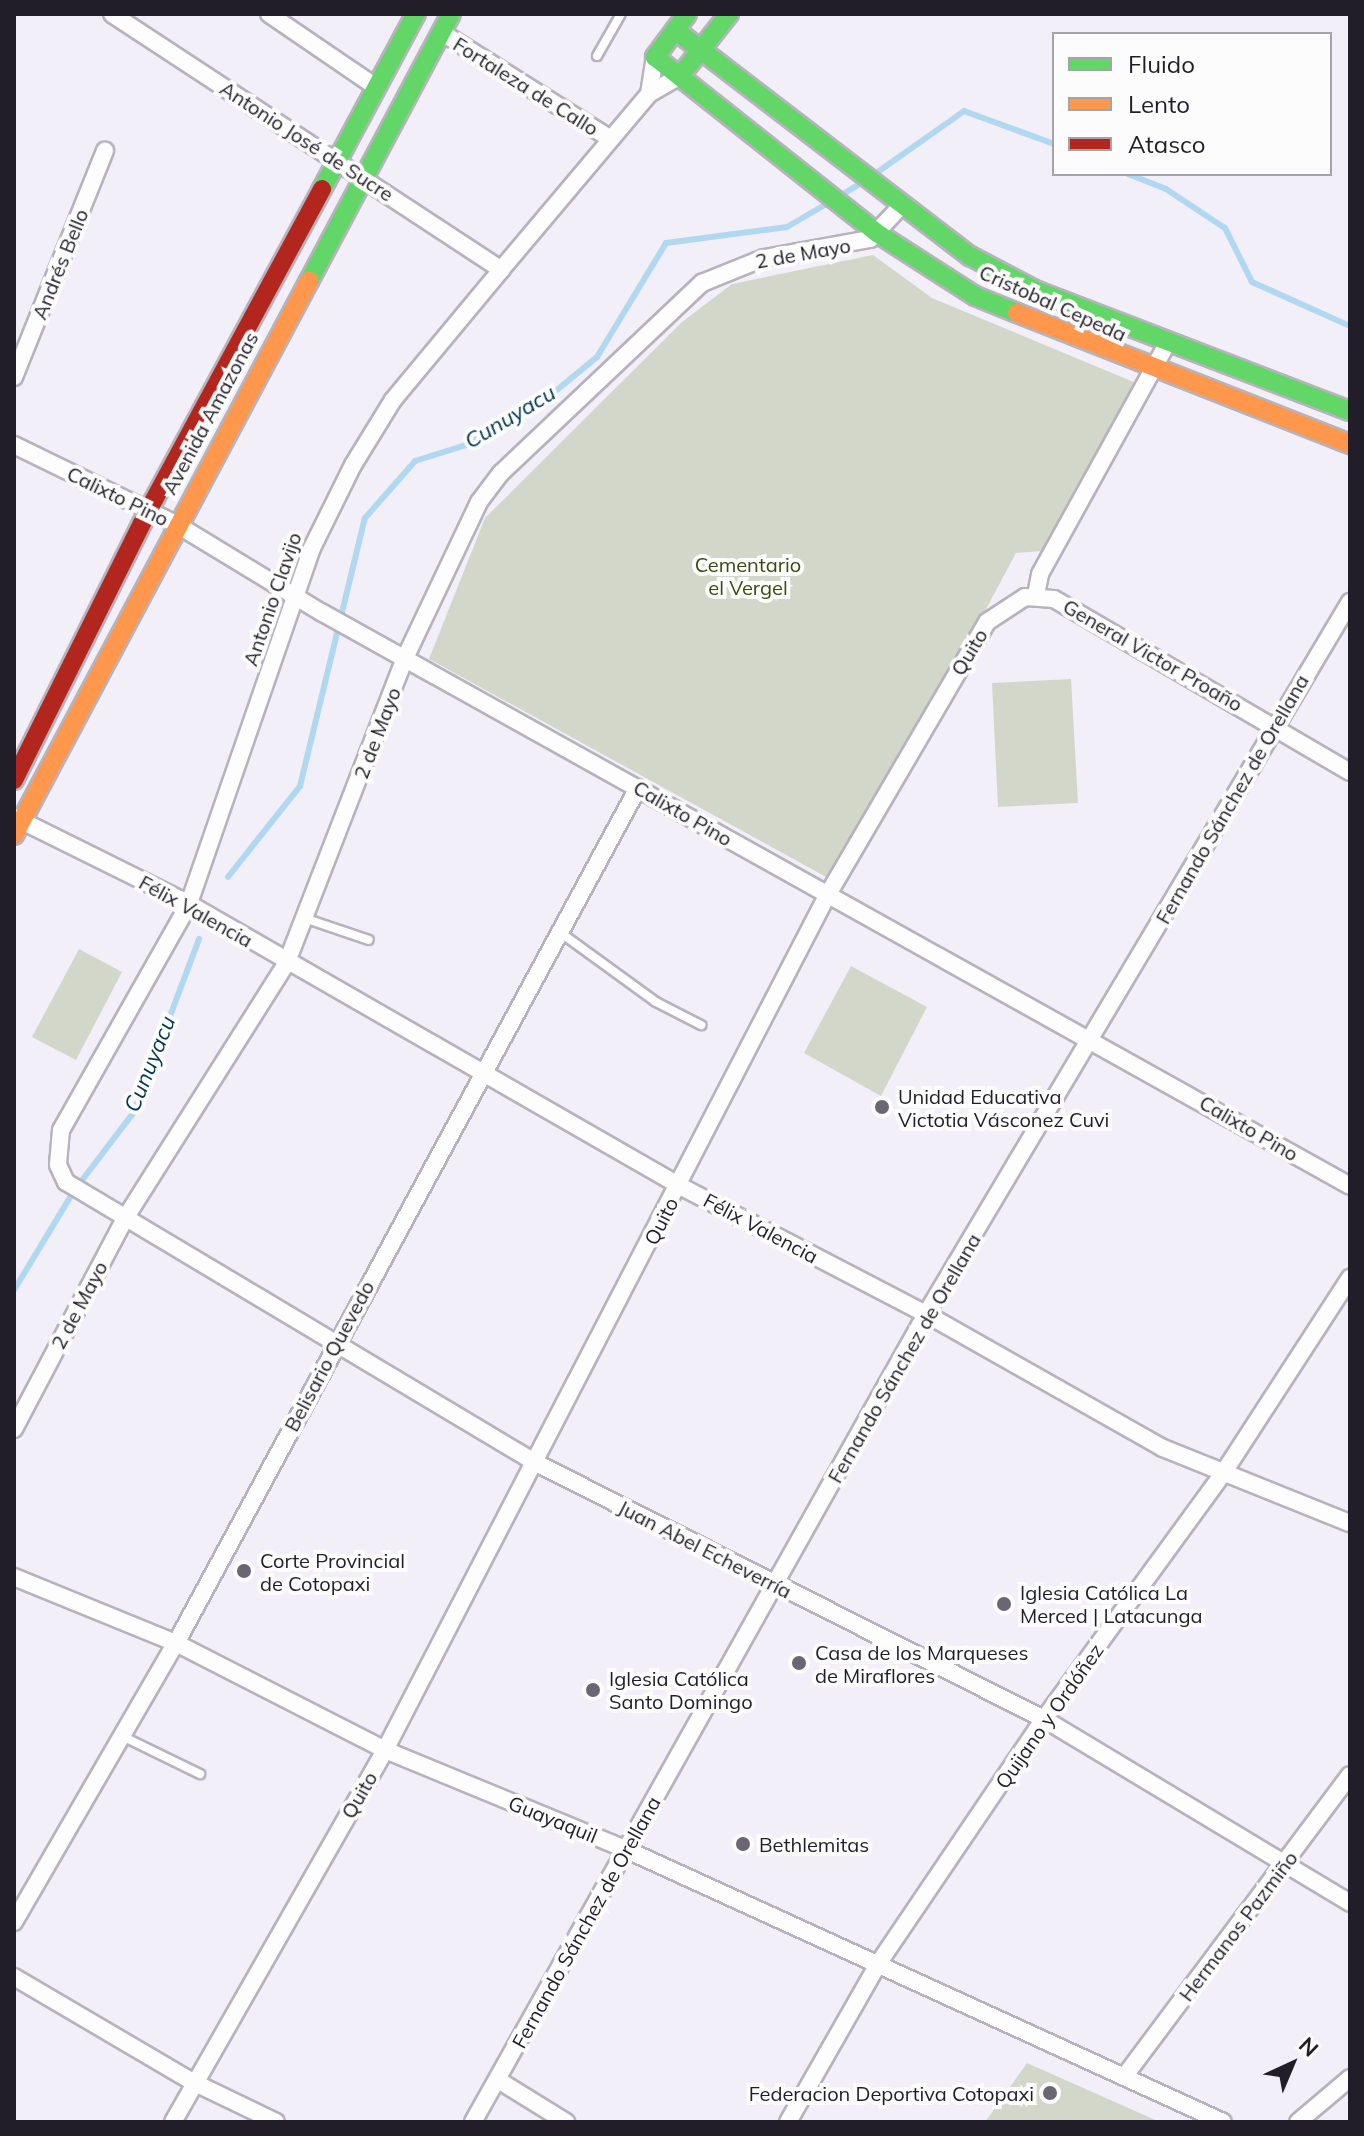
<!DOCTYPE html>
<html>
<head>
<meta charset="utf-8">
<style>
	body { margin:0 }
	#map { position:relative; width:1364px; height:2136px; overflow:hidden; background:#f2eff9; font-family:Mulish,sans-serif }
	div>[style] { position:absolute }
	.green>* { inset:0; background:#d3d7ca }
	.stream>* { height:6px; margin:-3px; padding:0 3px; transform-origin:3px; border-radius:3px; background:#b0d9f1 }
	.roads { filter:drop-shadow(2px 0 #b6b3bc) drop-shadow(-2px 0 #b6b3bc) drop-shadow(0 2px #b6b3bc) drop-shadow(0 -2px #b6b3bc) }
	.lane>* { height:8px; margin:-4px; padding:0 4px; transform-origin:4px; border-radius:4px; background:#fdfdfe }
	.street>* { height:16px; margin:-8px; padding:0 8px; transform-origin:8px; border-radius:8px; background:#fdfdfe }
	.fast>* { height:18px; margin:-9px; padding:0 9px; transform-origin:9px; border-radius:9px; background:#63d668 }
	.slow>* { height:18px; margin:-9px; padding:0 9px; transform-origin:9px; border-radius:9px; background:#ff974d }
	.jam>* { height:18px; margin:-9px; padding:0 9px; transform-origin:9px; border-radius:9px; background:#b3261e }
	.dots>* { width:22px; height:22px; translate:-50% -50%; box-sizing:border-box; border:4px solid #fbfcfb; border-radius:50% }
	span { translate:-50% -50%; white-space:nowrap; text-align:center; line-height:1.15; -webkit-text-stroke:8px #fbfcfb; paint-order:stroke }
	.street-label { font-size:20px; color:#221e29 }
	.park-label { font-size:20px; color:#3c4a0e }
	.poi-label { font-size:20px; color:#221e29 }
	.left { translate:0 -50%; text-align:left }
	.right { translate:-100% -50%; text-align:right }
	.water-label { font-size:22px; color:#01384c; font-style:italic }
	.frame { position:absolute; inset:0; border:16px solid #221e29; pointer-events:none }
	.legend { position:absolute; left:1052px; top:32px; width:280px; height:144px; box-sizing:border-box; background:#fbfcfb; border:2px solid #a4a3a7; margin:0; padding:10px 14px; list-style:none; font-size:24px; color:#221e29 }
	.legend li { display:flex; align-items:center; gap:16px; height:40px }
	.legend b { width:40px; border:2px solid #a4a3a7 }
	.north { position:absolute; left:1252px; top:2024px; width:80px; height:80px; -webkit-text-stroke:6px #fbfcfb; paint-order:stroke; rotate:44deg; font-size:22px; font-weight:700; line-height:32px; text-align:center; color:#221e29 }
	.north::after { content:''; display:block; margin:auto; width:28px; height:36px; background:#221e29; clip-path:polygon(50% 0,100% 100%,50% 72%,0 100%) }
</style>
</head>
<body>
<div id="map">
	<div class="green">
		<div style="clip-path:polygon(873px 255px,932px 298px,1136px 383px,1042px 551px,1016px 553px,839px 884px,429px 659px,485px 518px,682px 322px,732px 284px)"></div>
		<div style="clip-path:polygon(1071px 679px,1078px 803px,998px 807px,992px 683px)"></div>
		<div style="clip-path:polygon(79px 949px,122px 972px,76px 1060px,32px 1037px)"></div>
		<div style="clip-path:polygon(851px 966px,927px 1007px,881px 1096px,804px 1053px)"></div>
		<div style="clip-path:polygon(1027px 2063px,1160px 2122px,985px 2122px)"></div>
	</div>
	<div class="stream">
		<div style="left:1128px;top:174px;width:41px;rotate:21.5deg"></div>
		<div style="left:1166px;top:189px;width:71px;rotate:33.5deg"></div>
		<div style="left:1225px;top:228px;width:60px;rotate:63.4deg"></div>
		<div style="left:1252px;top:282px;width:107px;rotate:24.2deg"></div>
		<div style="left:872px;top:176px;width:113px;rotate:-35.2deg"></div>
		<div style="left:964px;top:111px;width:96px;rotate:20.1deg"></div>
		<div style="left:838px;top:197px;width:29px;rotate:-31deg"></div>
		<div style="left:228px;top:877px;width:116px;rotate:-51.6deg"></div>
		<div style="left:300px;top:786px;width:276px;rotate:-76.4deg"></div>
		<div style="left:365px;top:518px;width:76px;rotate:-48.7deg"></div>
		<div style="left:415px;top:461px;width:53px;rotate:-17.4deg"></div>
		<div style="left:466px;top:445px;width:85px;rotate:-29deg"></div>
		<div style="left:540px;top:404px;width:74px;rotate:-39.5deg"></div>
		<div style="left:597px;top:357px;width:133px;rotate:-58.8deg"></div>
		<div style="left:666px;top:243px;width:122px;rotate:-7.5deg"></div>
		<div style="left:787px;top:227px;width:48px;rotate:-30.3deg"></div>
		<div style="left:83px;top:1179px;width:84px;rotate:-52.7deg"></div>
		<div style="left:134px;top:1112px;width:185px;rotate:-69.4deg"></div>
		<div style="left:14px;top:1290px;width:110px;rotate:-58.8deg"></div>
	</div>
	<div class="roads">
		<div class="lane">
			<div style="left:597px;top:56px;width:48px;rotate:-60.3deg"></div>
			<div style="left:307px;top:919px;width:65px;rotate:18.7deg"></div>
			<div style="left:561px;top:933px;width:117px;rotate:36deg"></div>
			<div style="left:656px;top:1002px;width:51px;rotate:27.1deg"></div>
			<div style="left:122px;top:1736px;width:87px;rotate:26deg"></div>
		</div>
		<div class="street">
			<div style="left:112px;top:14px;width:466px;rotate:33.3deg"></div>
			<div style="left:269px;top:14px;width:130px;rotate:34.3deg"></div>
			<div style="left:441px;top:32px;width:201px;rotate:32.2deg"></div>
			<div style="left:680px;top:76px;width:36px;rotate:150deg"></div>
			<div style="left:649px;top:94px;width:230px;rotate:130.1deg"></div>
			<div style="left:501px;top:270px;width:169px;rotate:129.7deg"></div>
			<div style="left:393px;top:400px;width:76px;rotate:121.6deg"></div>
			<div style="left:353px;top:465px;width:93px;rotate:116.3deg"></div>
			<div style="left:312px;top:548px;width:377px;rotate:109.1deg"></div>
			<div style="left:189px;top:904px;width:260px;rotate:119.5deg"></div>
			<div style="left:61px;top:1130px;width:35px;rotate:95deg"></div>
			<div style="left:58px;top:1165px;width:19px;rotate:65deg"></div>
			<div style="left:66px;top:1182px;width:548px;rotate:30.87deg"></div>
			<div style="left:536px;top:1463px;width:569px;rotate:26.75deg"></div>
			<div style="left:1044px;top:1719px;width:357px;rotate:31deg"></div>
			<div style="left:649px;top:94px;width:37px;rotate:-81deg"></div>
			<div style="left:14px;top:377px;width:244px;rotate:-68.1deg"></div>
			<div style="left:14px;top:445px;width:180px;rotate:26deg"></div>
			<div style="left:176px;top:524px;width:170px;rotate:31.3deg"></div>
			<div style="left:321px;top:612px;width:1178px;rotate:29.15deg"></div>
			<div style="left:1036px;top:595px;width:21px;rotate:-79deg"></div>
			<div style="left:1040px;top:574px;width:263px;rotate:-61.1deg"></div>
			<div style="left:14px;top:817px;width:195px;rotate:26.4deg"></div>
			<div style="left:189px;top:904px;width:566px;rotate:29.87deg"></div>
			<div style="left:680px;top:1186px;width:277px;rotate:27.5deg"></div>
			<div style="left:926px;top:1314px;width:272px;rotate:29.5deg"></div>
			<div style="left:1163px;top:1448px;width:201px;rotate:21.9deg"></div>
			<div style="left:14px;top:1429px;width:240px;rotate:-62.2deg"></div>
			<div style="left:126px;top:1217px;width:302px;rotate:-57.7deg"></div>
			<div style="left:287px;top:962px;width:326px;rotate:-68.8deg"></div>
			<div style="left:405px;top:658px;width:173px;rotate:-64.6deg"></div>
			<div style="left:479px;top:502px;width:36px;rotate:-53deg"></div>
			<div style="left:501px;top:473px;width:277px;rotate:-43.4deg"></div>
			<div style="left:702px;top:283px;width:67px;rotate:-22deg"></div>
			<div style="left:764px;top:258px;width:108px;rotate:-10.2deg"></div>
			<div style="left:870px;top:239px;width:47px;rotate:-46.7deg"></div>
			<div style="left:14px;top:1577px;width:175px;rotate:22.2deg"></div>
			<div style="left:176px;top:1643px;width:235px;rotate:27.1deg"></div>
			<div style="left:385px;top:1750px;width:260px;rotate:22.4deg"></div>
			<div style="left:625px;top:1849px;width:657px;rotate:24.54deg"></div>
			<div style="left:14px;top:1922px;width:323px;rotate:-59.9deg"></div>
			<div style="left:176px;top:1643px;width:972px;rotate:-61.62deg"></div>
			<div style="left:14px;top:1977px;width:208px;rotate:30.4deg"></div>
			<div style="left:193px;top:2082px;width:92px;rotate:25.7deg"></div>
			<div style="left:1124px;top:2077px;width:377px;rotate:-53.2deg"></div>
			<div style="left:498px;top:2080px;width:80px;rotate:31.7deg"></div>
			<div style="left:173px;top:2122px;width:428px;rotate:-60.3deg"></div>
			<div style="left:385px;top:1750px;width:962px;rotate:-62.64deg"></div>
			<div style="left:827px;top:896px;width:317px;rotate:-59.7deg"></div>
			<div style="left:987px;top:622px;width:45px;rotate:-33.3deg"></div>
			<div style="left:1025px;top:597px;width:29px;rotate:4deg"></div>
			<div style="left:1054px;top:599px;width:343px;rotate:30.3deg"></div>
			<div style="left:473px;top:2122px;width:926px;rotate:-60.72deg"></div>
			<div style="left:926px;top:1314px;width:829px;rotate:-59.23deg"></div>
			<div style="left:788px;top:2122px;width:182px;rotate:-60.3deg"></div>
			<div style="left:878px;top:1964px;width:296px;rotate:-55.9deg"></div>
			<div style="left:1044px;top:1719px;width:302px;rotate:-53.9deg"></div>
			<div style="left:1222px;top:1475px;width:235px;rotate:-57deg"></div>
			<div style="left:1298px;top:2122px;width:68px;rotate:-40.2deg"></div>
		</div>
		<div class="fast">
			<div style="left:687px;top:14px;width:54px;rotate:126.7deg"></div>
			<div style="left:655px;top:57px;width:283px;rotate:38.4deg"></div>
			<div style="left:877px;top:233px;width:117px;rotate:32.7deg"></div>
			<div style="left:975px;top:296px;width:45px;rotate:22deg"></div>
			<div style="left:675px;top:30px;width:372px;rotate:37.5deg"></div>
			<div style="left:970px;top:256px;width:76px;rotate:27.6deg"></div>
			<div style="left:1037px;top:291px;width:335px;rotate:21deg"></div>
			<div style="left:680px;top:76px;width:79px;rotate:-51.7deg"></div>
			<div style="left:322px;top:189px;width:199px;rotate:-61.8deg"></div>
			<div style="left:309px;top:281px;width:302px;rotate:-62deg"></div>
		</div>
		<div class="slow">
			<div style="left:1017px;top:313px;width:358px;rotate:21.5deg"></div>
			<div style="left:14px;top:835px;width:628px;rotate:-61.97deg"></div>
		</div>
		<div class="jam">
			<div style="left:14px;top:780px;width:301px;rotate:-63.5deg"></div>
			<div style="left:148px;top:511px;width:366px;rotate:-61.6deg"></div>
		</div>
	</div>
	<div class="dots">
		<div style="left:882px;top:1107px;background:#6b6772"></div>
		<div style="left:244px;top:1571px;background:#6b6772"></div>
		<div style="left:1004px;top:1604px;background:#6b6772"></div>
		<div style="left:799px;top:1663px;background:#6b6772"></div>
		<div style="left:593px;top:1690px;background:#6b6772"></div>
		<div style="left:743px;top:1844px;background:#6b6772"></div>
		<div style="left:1050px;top:2093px;background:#6b6772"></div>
	</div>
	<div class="street-label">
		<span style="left:526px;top:86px;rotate:32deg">Fortaleza de Callo</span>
		<span style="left:307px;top:141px;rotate:33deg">Antonio José de Sucre</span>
		<span style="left:803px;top:253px;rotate:-10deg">2 de Mayo</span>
		<span style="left:60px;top:264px;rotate:-68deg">Andrés Bello</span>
		<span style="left:1053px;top:303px;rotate:24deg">Cristobal Cepeda</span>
		<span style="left:210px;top:413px;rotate:-62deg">Avenida Amazonas</span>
		<span style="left:118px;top:496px;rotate:26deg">Calixto Pino</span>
		<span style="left:272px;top:599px;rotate:-71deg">Antonio Clavijo</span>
		<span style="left:969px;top:652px;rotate:-59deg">Quito</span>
		<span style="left:1153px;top:655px;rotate:30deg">General Victor Proaño</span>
		<span style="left:377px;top:733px;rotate:-69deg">2 de Mayo</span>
		<span style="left:1232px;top:799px;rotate:-60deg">Fernando Sánchez de Orellana</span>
		<span style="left:683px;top:813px;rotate:30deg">Calixto Pino</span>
		<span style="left:196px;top:911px;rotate:29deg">Félix Valencia</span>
		<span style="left:1249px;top:1128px;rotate:30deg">Calixto Pino</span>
		<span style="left:661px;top:1221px;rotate:-63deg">Quito</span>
		<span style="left:761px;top:1228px;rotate:28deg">Félix Valencia</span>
		<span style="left:79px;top:1305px;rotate:-62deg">2 de Mayo</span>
		<span style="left:329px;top:1356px;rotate:-62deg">Belisario Quevedo</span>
		<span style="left:904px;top:1358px;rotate:-60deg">Fernando Sánchez de Orellana</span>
		<span style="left:705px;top:1549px;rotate:27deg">Juan Abel Echeverría</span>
		<span style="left:1049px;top:1716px;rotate:-55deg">Quijano y Ordóñez</span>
		<span style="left:359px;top:1795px;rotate:-60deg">Quito</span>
		<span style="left:553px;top:1819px;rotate:22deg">Guayaquil</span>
		<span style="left:586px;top:1922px;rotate:-61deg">Fernando Sánchez de Orellana</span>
		<span style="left:1238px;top:1926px;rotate:-53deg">Hermanos Pazmiño</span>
	</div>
	<div class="park-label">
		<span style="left:748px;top:576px">Cementario<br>el Vergel</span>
	</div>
	<div class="poi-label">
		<span class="left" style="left:898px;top:1108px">Unidad Educativa<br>Victotia Vásconez Cuvi</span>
		<span class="left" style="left:260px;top:1572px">Corte Provincial<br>de Cotopaxi</span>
		<span class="left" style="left:1020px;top:1604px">Iglesia Católica La<br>Merced | Latacunga</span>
		<span class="left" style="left:815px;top:1664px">Casa de los Marqueses<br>de Miraflores</span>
		<span class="left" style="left:609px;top:1690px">Iglesia Católica<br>Santo Domingo</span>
		<span class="left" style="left:759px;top:1844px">Bethlemitas</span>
		<span class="right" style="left:1034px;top:2093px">Federacion Deportiva Cotopaxi</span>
	</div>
	<div class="water-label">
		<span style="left:510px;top:417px;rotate:-31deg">Cunuyacu</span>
		<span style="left:150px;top:1064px;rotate:-68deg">Cunuyacu</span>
	</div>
	<div class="frame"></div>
	<ul class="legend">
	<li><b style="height:10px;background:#63d668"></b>Fluido</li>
	<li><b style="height:10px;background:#ff974d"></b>Lento</li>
	<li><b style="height:10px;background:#b3261e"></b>Atasco</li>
	</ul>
	<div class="north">N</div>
</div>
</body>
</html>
